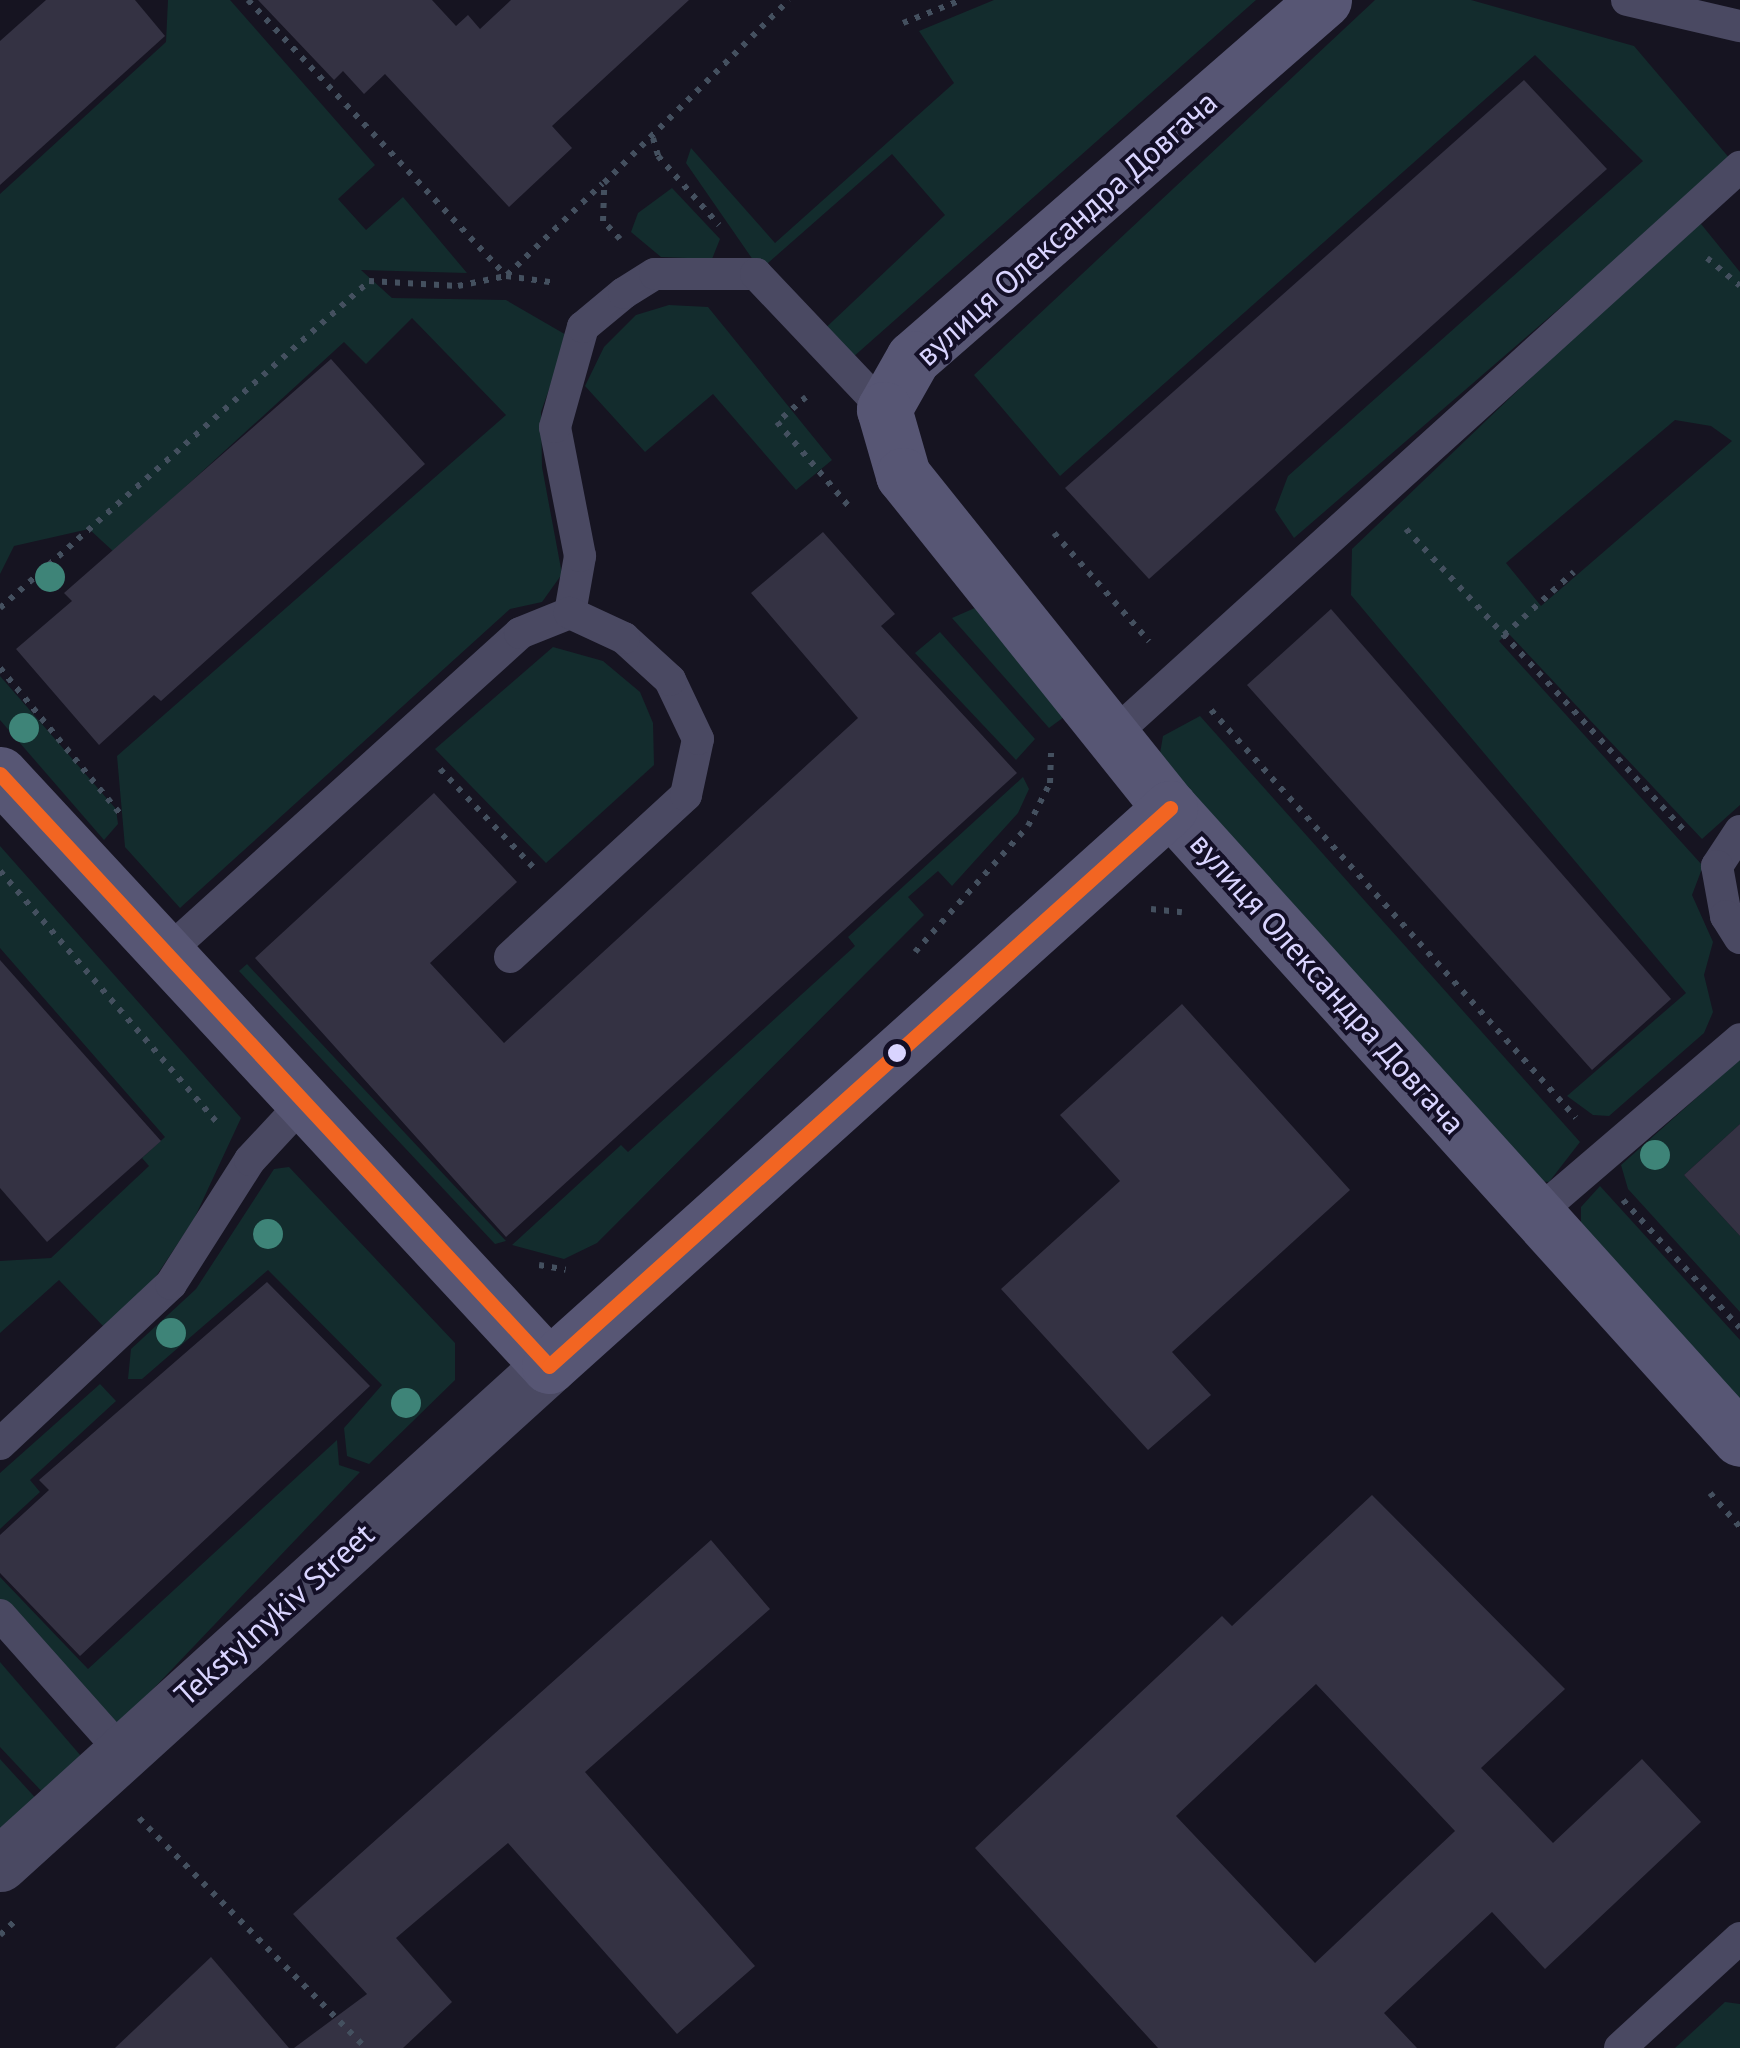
<!DOCTYPE html>
<html>
<head>
<meta charset="utf-8">
<style>
	body { margin:0 }
	#map { position:relative; width:1740px; height:2048px; overflow:hidden; background:#161421; font-family:"PT Sans",sans-serif }
	div>[style] { position:absolute }
	.green>* { inset:0; background:#132c2d }
	.building>* { inset:0; background:#343243 }
	.path>* { height:6px; margin-top:-3px; transform-origin:0; background:repeating-linear-gradient(90deg,#44505f 0 5px,transparent 0 13px) }
	.lane>* { height:32px; margin:-16px; padding:0 16px; transform-origin:16px; border-radius:16px; background:#4a4962 }
	.street>* { height:55px; margin:-27.5px; padding:0 27.5px; transform-origin:27.5px; border-radius:27.5px; background:#4a4962 }
	.secondary>* { height:55px; margin:-27.5px; padding:0 27.5px; transform-origin:27.5px; border-radius:27.5px; background:#575674 }
	.bus-1>* { height:15px; margin:-7.5px; padding:0 7.5px; transform-origin:7.5px; border-radius:7.5px; background:#f26522 }
	.trees>* { width:30px; height:30px; margin:-15px; border-radius:50%; background:#3e8478 }
	.dots>* { width:28px; height:28px; translate:-50% -50%; box-sizing:border-box; border:5px solid #130f26; border-radius:50% }
	span { translate:-50% -50%; white-space:nowrap; text-align:center; line-height:1.15; -webkit-text-stroke:8px #130f26; paint-order:stroke }
	.street-label { font-size:32px; color:#d9d4ff }
</style>
</head>
<body>
<div id="map">
	<div class="green">
		<div style="clip-path:polygon(168px 0,230px 0,375px 165px,338px 199px,366px 230px,403px 197px,467px 273px,361px 270px,392px 298px,506px 300px,568px 336px,541px 412px,542px 467px,562px 574px,542px 602px,510px 609px,180px 908px,125px 847px,117px 756px,506px 415px,412px 318px,366px 364px,344px 342px,114px 552px,89px 529px,14px 546px,0 574px,0 194px,166px 42px)"></div>
		<div style="clip-path:polygon(994px 0,1256px 0,843px 366px,816px 337px,945px 215px,892px 154px,760px 270px,686px 163px,691px 148px,775px 243px,954px 83px,919px 31px)"></div>
		<div style="clip-path:polygon(1375px 0,1471px 0,1634px 46px,1731px 160px,1294px 538px,1275px 510px,1288px 476px,1643px 161px,1535px 55px,1060px 476px,974px 375px)"></div>
		<div style="clip-path:polygon(672px 188px,720px 239px,712px 259px,661px 257px,631px 232px,638px 213px)"></div>
		<div style="clip-path:polygon(evenodd,1697px 219px,1740px 272px,1740px 805px,1702px 839px,1508px 633px,1499px 641px,1703px 866px,1692px 895px,1713px 942px,1704px 975px,1713px 1012px,1704px 1033px,1609px 1116px,1593px 1115px,1567px 1096px,1686px 993px,1351px 595px,1352px 549px,1697px 219px,1675px 420px,1711px 426px,1732px 441px,1541px 606px,1506px 563px,1675px 420px)"></div>
		<div style="clip-path:polygon(669px 305px,708px 307px,832px 460px,796px 490px,713px 394px,645px 452px,585px 386px,604px 347px,636px 315px)"></div>
		<div style="clip-path:polygon(977px 607px,1064px 717px,1049px 728px,952px 618px)"></div>
		<div style="clip-path:polygon(940px 632px,1035px 739px,1016px 760px,915px 653px)"></div>
		<div style="clip-path:polygon(553px 647px,603px 661px,640px 692px,653px 723px,654px 765px,546px 863px,435px 749px)"></div>
		<div style="clip-path:polygon(0 676px,116px 809px,118px 824px,104px 840px,0 720px)"></div>
		<div style="clip-path:polygon(1200px 716px,1580px 1142px,1549px 1182px,1525px 1180px,1158px 765px,1163px 736px)"></div>
		<div style="clip-path:polygon(1023px 777px,1029px 789px,1018px 813px,952px 886px,938px 871px,908px 897px,924px 915px,597px 1243px,564px 1259px,512px 1245px,621px 1145px,628px 1152px,855px 946px,848px 937px)"></div>
		<div style="clip-path:polygon(0 846px,241px 1118px,194px 1219px,153px 1281px,103px 1326px,59px 1280px,0 1333px,0 1261px,51px 1258px,149px 1166px,142px 1158px,165px 1137px,0 948px)"></div>
		<div style="clip-path:polygon(247px 964px,506px 1241px,495px 1244px,239px 971px)"></div>
		<div style="clip-path:polygon(1740px 1059px,1740px 1124px,1684px 1175px,1740px 1236px,1740px 1312px,1628px 1189px,1621px 1165px)"></div>
		<div style="clip-path:polygon(289px 1167px,455px 1343px,455px 1380px,369px 1464px,347px 1456px,344px 1428px,382px 1385px,268px 1270px,142px 1379px,128px 1379px,131px 1349px,196px 1289px,274px 1169px)"></div>
		<div style="clip-path:polygon(1600px 1186px,1740px 1340px,1740px 1407px,1581px 1232px,1581px 1207px)"></div>
		<div style="clip-path:polygon(100px 1384px,116px 1401px,30px 1480px,40px 1492px,0 1529px,0 1473px)"></div>
		<div style="clip-path:polygon(337px 1440px,339px 1465px,360px 1472px,115px 1729px,0 1601px,0 1577px,88px 1669px)"></div>
		<div style="clip-path:polygon(0 1662px,87px 1763px,46px 1796px,0 1747px)"></div>
		<div style="clip-path:polygon(0 1759px,41px 1804px,0 1841px)"></div>
		<div style="clip-path:polygon(1725px 2002px,1740px 2004px,1740px 2048px,1675px 2048px)"></div>
	</div>
	<div class="building">
		<div style="clip-path:polygon(46px 0,135px 0,165px 36px,0 185px,0 41px)"></div>
		<div style="clip-path:polygon(258px 0,432px 0,456px 26px,468px 15px,480px 29px,511px 0,689px 0,552px 126px,572px 148px,509px 207px,385px 74px,364px 94px,343px 71px,334px 80px)"></div>
		<div style="clip-path:polygon(1524px 80px,1607px 169px,1149px 579px,1065px 488px)"></div>
		<div style="clip-path:polygon(331px 359px,425px 464px,161px 701px,154px 695px,99px 745px,16px 649px,72px 601px,64px 593px)"></div>
		<div style="clip-path:polygon(823px 532px,895px 614px,881px 626px,1017px 773px,506px 1237px,255px 958px,434px 793px,517px 882px,430px 963px,504px 1043px,858px 718px,751px 593px)"></div>
		<div style="clip-path:polygon(1331px 609px,1671px 999px,1592px 1070px,1247px 685px)"></div>
		<div style="clip-path:polygon(0 960px,161px 1141px,47px 1242px,0 1188px)"></div>
		<div style="clip-path:polygon(1182px 1004px,1350px 1190px,1172px 1352px,1211px 1395px,1148px 1450px,1001px 1289px,1120px 1181px,1060px 1115px)"></div>
		<div style="clip-path:polygon(1740px 1124px,1740px 1236px,1684px 1175px)"></div>
		<div style="clip-path:polygon(267px 1282px,370px 1386px,80px 1656px,0 1573px,0 1535px,49px 1490px,39px 1480px)"></div>
		<div style="clip-path:polygon(evenodd,1372px 1495px,1565px 1689px,1481px 1768px,1553px 1843px,1642px 1759px,1701px 1822px,1545px 1969px,1492px 1912px,1384px 2013px,1417px 2048px,1158px 2048px,975px 1848px,1222px 1616px,1232px 1626px,1372px 1495px,1316px 1684px,1455px 1831px,1315px 1963px,1176px 1816px,1316px 1684px)"></div>
		<div style="clip-path:polygon(711px 1540px,770px 1609px,585px 1772px,755px 1966px,677px 2034px,508px 1843px,396px 1938px,452px 2002px,403px 2048px,294px 2048px,367px 1994px,293px 1914px)"></div>
		<div style="clip-path:polygon(211px 1957px,289px 2048px,115px 2048px)"></div>
	</div>
	<div class="path">
		<div style="left:248px;top:0;width:376px;rotate:46.9deg"></div>
		<div style="left:903px;top:23px;width:62px;rotate:-21.6deg"></div>
		<div style="left:653px;top:138px;width:19px;rotate:74deg"></div>
		<div style="left:658px;top:156px;width:92px;rotate:48.5deg"></div>
		<div style="left:620px;top:239px;width:25px;rotate:-133deg"></div>
		<div style="left:603px;top:221px;width:38px;rotate:-88deg"></div>
		<div style="left:604px;top:183px;width:260px;rotate:-44.7deg"></div>
		<div style="left:1707px;top:258px;width:43px;rotate:40.3deg"></div>
		<div style="left:507px;top:275px;width:132px;rotate:-43.8deg"></div>
		<div style="left:806px;top:397px;width:38px;rotate:139deg"></div>
		<div style="left:777px;top:422px;width:114px;rotate:49.6deg"></div>
		<div style="left:1406px;top:529px;width:413px;rotate:47.3deg"></div>
		<div style="left:1054px;top:533px;width:144px;rotate:48.7deg"></div>
		<div style="left:0;top:608px;width:493px;rotate:-41.5deg"></div>
		<div style="left:369px;top:281px;width:89px;rotate:3.2deg"></div>
		<div style="left:458px;top:286px;width:49px;rotate:-11.8deg"></div>
		<div style="left:506px;top:276px;width:51px;rotate:7.8deg"></div>
		<div style="left:1504px;top:635px;width:94px;rotate:-42deg"></div>
		<div style="left:0;top:668px;width:192px;rotate:50.5deg"></div>
		<div style="left:1211px;top:710px;width:547px;rotate:48.18deg"></div>
		<div style="left:440px;top:769px;width:138px;rotate:46.5deg"></div>
		<div style="left:0;top:871px;width:334px;rotate:49.2deg"></div>
		<div style="left:1151px;top:909px;width:31px;rotate:6deg"></div>
		<div style="left:915px;top:952px;width:169px;rotate:-48.1deg"></div>
		<div style="left:1028px;top:826px;width:48px;rotate:-62.9deg"></div>
		<div style="left:1050px;top:783px;width:30px;rotate:-88deg"></div>
		<div style="left:1623px;top:1200px;width:173px;rotate:47.6deg"></div>
		<div style="left:539px;top:1265px;width:27px;rotate:10deg"></div>
		<div style="left:1710px;top:1493px;width:45px;rotate:48.6deg"></div>
		<div style="left:139px;top:1818px;width:323px;rotate:45.4deg"></div>
		<div style="left:0;top:1935px;width:19px;rotate:-43deg"></div>
	</div>
	<div class="lane">
		<div style="left:1627px;top:0;width:116px;rotate:13deg"></div>
		<div style="left:1114px;top:734px;width:845px;rotate:-42.17deg"></div>
		<div style="left:1740px;top:831px;width:42px;rotate:123.3deg"></div>
		<div style="left:1717px;top:866px;width:51px;rotate:79.8deg"></div>
		<div style="left:1726px;top:916px;width:26px;rotate:58deg"></div>
		<div style="left:164px;top:955px;width:480px;rotate:-42.1deg"></div>
		<div style="left:520px;top:633px;width:54px;rotate:-21.8deg"></div>
		<div style="left:570px;top:613px;width:58px;rotate:-80deg"></div>
		<div style="left:580px;top:556px;width:131px;rotate:-101deg"></div>
		<div style="left:555px;top:427px;width:104px;rotate:-74.4deg"></div>
		<div style="left:583px;top:327px;width:53px;rotate:-39.7deg"></div>
		<div style="left:624px;top:293px;width:36px;rotate:-32deg"></div>
		<div style="left:655px;top:274px;width:101px"></div>
		<div style="left:756px;top:274px;width:186px;rotate:46.5deg"></div>
		<div style="left:510px;top:957px;width:239px;rotate:-42.6deg"></div>
		<div style="left:686px;top:795px;width:57px;rotate:-77.9deg"></div>
		<div style="left:698px;top:739px;width:65px;rotate:-115.4deg"></div>
		<div style="left:670px;top:680px;width:62px;rotate:-137.6deg"></div>
		<div style="left:624px;top:638px;width:60px;rotate:-155.2deg"></div>
		<div style="left:1535px;top:1215px;width:270px;rotate:-40.6deg"></div>
		<div style="left:0;top:1444px;width:234px;rotate:-43.1deg"></div>
		<div style="left:171px;top:1284px;width:147px;rotate:-57.5deg"></div>
		<div style="left:250px;top:1160px;width:76px;rotate:-47.1deg"></div>
		<div style="left:0;top:1615px;width:182px;rotate:48.3deg"></div>
		<div style="left:1620px;top:2048px;width:163px;rotate:-42.5deg"></div>
	</div>
	<div class="street">
		<div style="left:0;top:1864px;width:741px;rotate:-42.21deg"></div>
	</div>
	<div class="secondary">
		<div style="left:1324px;top:0;width:545px;rotate:138.94deg"></div>
		<div style="left:913px;top:358px;width:59px;rotate:119.6deg"></div>
		<div style="left:884px;top:409px;width:69px;rotate:73.9deg"></div>
		<div style="left:903px;top:475px;width:427px;rotate:51.3deg"></div>
		<div style="left:1170px;top:808px;width:850px;rotate:47.91deg"></div>
		<div style="left:0;top:774px;width:807px;rotate:47.16deg"></div>
		<div style="left:549px;top:1366px;width:835px;rotate:-41.94deg"></div>
	</div>
	<div class="bus-1">
		<div style="left:0;top:774px;width:807px;rotate:47.16deg"></div>
		<div style="left:549px;top:1366px;width:835px;rotate:-41.94deg"></div>
	</div>
	<div class="trees">
		<div style="left:50px;top:577px"></div>
		<div style="left:24px;top:728px"></div>
		<div style="left:1655px;top:1155px"></div>
		<div style="left:268px;top:1234px"></div>
		<div style="left:171px;top:1333px"></div>
		<div style="left:406px;top:1403px"></div>
	</div>
	<div class="dots">
		<div style="left:897px;top:1053px;background:#d9d4ff"></div>
	</div>
	<div class="street-label">
		<span style="left:1066px;top:228px;rotate:-42deg">вулиця Олександра Довгача</span>
		<span style="left:1328px;top:983px;rotate:48deg">вулиця Олександра Довгача</span>
		<span style="left:274px;top:1614px;rotate:-42deg">Tekstylnykiv Street</span>
	</div>
</div>
</body>
</html>
